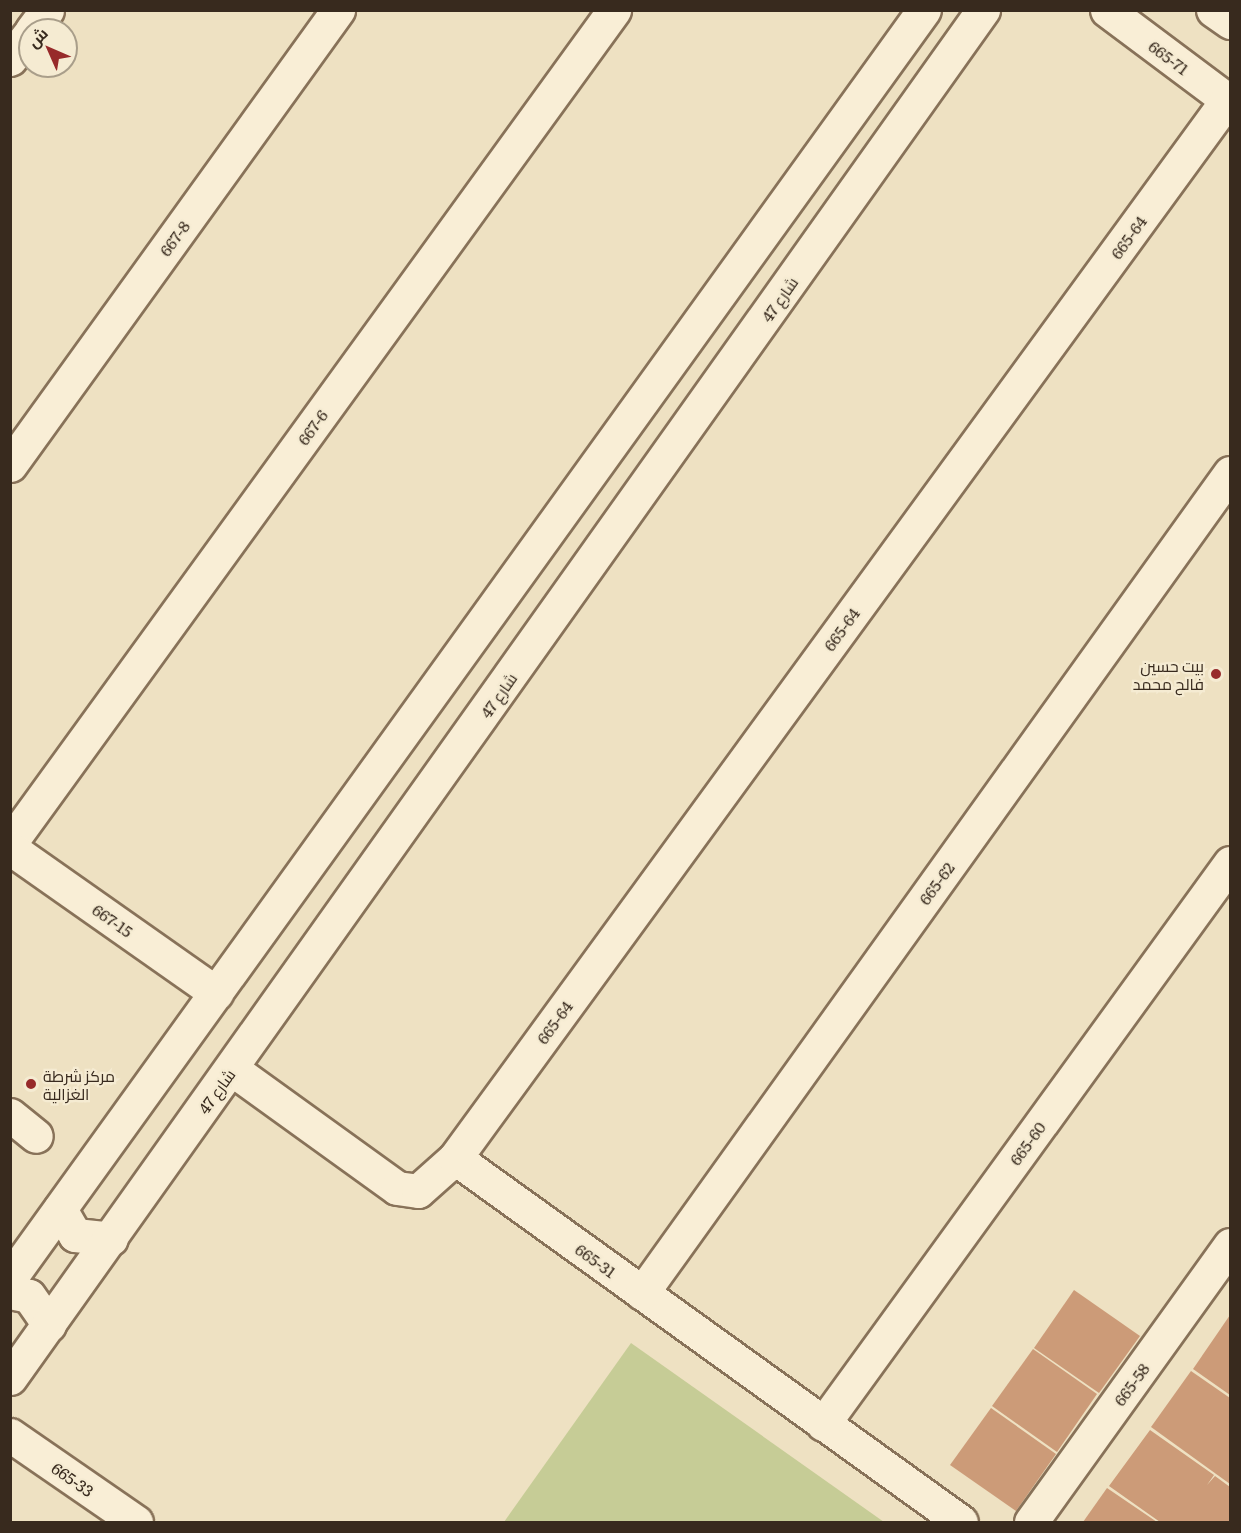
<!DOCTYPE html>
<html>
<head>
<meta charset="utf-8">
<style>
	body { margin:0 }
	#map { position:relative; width:1241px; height:1533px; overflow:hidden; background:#eee1c2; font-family:Literata,Cairo,serif }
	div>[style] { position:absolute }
	.green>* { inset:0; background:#c6cc96 }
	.building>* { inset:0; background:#cc9b78 }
	.roads { filter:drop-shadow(2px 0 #887259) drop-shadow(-2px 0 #887259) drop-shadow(0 2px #887259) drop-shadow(0 -2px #887259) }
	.minor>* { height:33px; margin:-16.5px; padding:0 16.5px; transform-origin:16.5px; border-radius:16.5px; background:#f9eed6 }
	.dots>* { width:16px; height:16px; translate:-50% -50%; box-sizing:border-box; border:3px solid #f5ebd2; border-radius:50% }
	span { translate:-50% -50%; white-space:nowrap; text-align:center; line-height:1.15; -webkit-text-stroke:4.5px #f5ebd2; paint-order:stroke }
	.street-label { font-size:16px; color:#382a1e }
	.poi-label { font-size:16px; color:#382a1e }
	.right { translate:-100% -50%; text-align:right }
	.left { translate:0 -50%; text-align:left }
	.frame { position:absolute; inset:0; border:12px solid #382a1e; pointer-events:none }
	.north { position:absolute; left:18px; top:18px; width:60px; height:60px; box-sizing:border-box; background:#f5ebd2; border:2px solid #a99e8a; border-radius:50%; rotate:315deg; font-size:16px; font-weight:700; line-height:24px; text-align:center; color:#382a1e }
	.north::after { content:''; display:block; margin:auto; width:21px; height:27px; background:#972a2a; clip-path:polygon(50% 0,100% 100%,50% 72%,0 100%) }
</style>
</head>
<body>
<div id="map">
	<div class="green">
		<div style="clip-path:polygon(631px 1343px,884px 1522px,504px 1522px)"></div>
	</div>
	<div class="building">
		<div style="clip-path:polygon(1074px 1290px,1140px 1336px,1099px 1393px,1034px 1348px)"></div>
		<div style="clip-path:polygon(1230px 1315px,1230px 1395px,1193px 1369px)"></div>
		<div style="clip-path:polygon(1033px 1349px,1097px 1394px,1057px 1452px,992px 1406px)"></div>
		<div style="clip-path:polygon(1191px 1371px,1230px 1398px,1230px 1484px,1151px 1427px)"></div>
		<div style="clip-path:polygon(991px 1408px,1056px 1454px,1016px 1511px,950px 1465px)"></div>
		<div style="clip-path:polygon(1150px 1430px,1214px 1475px,1207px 1485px,1215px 1476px,1230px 1487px,1230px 1522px,1160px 1522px,1109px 1486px)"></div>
		<div style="clip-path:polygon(1107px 1488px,1157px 1522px,1083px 1522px)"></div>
	</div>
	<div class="roads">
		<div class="minor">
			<div style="left:1107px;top:10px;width:154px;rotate:36.8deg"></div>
			<div style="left:1213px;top:10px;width:21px;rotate:35deg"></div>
			<div style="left:32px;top:30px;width:25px;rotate:-53deg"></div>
			<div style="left:10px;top:59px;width:33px;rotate:-52deg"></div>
			<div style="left:10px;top:465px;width:561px;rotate:-54.21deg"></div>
			<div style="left:10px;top:843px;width:1029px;rotate:-54.05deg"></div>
			<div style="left:10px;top:848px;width:252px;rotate:35.1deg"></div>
			<div style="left:232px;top:1069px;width:203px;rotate:35.8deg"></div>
			<div style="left:397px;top:1188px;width:21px;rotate:8deg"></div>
			<div style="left:418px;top:1191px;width:50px;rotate:-41.7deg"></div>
			<div style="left:455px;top:1158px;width:623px;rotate:35.73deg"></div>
			<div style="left:10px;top:1115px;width:33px;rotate:39deg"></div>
			<div style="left:455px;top:1158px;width:1310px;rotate:-53.88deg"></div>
			<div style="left:60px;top:1209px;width:30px;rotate:60deg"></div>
			<div style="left:75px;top:1235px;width:36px;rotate:6deg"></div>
			<div style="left:10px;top:1278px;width:1563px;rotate:-54.22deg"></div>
			<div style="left:10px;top:1292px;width:19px;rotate:12deg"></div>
			<div style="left:29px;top:1296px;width:35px;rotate:55deg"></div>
			<div style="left:642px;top:1293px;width:1009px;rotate:-54.36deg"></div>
			<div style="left:10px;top:1378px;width:1679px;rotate:-54.58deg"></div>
			<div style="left:823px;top:1424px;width:693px;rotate:-54.04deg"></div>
			<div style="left:10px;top:1435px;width:153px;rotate:34.6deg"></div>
			<div style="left:1031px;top:1522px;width:341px;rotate:-54.3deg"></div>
		</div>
	</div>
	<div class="dots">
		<div style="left:1216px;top:674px;background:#972a2a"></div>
		<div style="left:31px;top:1084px;background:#972a2a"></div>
	</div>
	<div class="street-label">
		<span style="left:1169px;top:57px;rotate:37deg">665-71</span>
		<span style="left:1128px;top:237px;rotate:-54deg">665-64</span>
		<span style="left:174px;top:238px;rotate:-54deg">667-8</span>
		<span style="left:779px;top:299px;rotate:-55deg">شارع 47</span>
		<span style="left:312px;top:427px;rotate:-54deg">667-6</span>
		<span style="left:841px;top:629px;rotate:-54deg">665-64</span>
		<span style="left:498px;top:695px;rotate:-55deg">شارع 47</span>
		<span style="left:936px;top:883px;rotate:-54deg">665-62</span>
		<span style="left:113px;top:920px;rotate:35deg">667-15</span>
		<span style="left:554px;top:1022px;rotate:-54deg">665-64</span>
		<span style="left:216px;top:1091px;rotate:-54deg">شارع 47</span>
		<span style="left:1027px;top:1143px;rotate:-54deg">665-60</span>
		<span style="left:596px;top:1260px;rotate:36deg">665-31</span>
		<span style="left:1131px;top:1384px;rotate:-54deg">665-58</span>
		<span style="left:73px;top:1479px;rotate:35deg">665-33</span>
	</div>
	<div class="poi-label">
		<span class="right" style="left:1204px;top:674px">بيت حسين<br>فالح محمد</span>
		<span class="left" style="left:43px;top:1084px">مركز شرطة<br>الغزالية</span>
	</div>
	<div class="frame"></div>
	<div class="north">ش</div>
</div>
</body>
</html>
